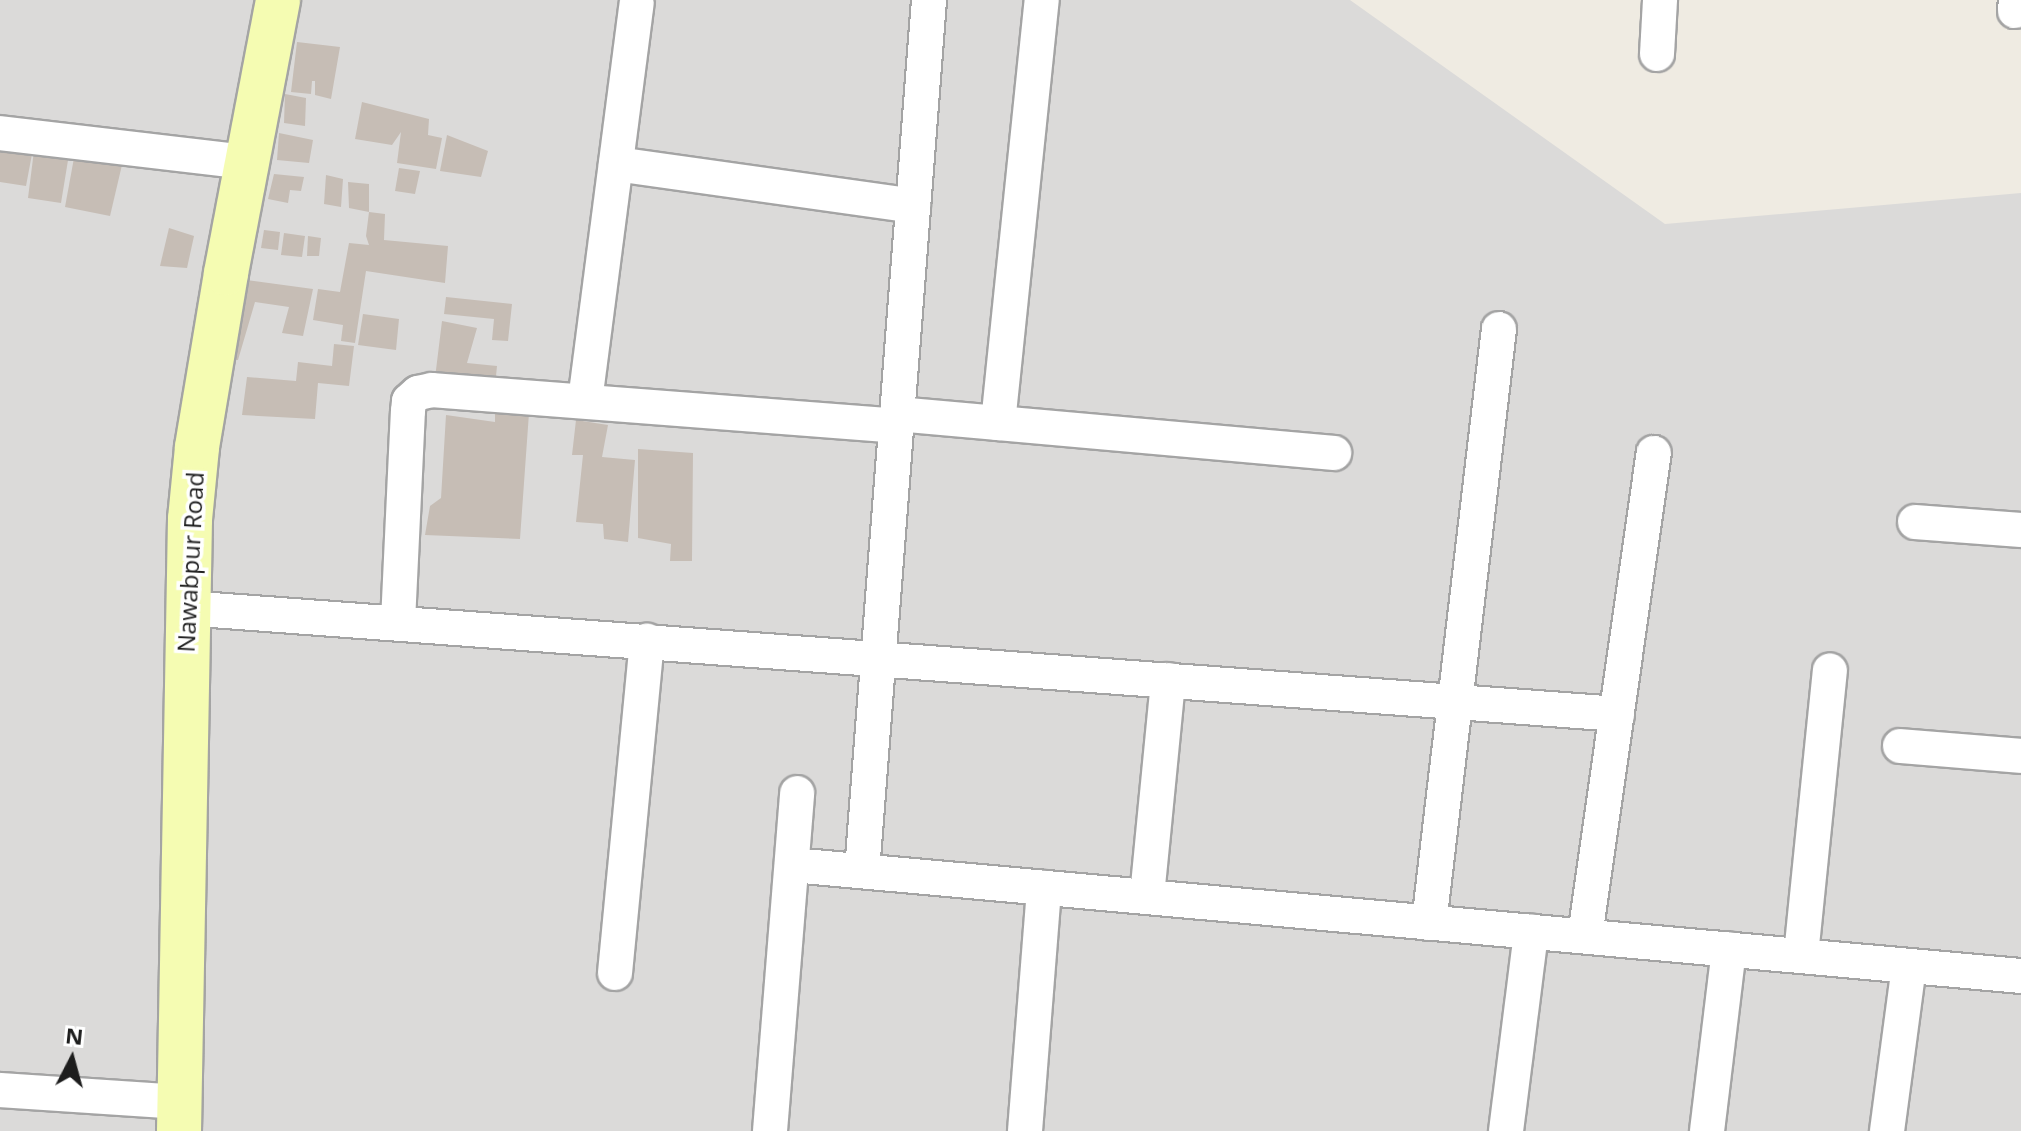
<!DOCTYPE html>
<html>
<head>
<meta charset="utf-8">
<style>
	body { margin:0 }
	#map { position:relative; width:2021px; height:1131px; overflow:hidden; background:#efebe2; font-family:"Open Sans",sans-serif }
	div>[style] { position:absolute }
	.residential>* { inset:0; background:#dbdad9 }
	.building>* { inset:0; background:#c6bdb5 }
	.roads { filter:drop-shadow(2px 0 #a4a4a4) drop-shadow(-2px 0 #a4a4a4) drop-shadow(0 2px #a4a4a4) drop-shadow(0 -2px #a4a4a4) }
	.street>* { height:34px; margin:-17px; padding:0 17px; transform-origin:17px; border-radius:17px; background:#fff }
	.secondary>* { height:44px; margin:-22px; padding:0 22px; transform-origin:22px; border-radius:22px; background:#f5fcb2 }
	span { translate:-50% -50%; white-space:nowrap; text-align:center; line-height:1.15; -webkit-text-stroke:7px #fff; paint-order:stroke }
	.street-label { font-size:24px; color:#1d1d1d }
	.north { position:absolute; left:32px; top:1019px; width:80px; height:80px; -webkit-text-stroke:6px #fff; paint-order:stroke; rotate:6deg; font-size:22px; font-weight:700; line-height:32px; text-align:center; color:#1d1d1d }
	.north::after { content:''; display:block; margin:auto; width:28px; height:36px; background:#1d1d1d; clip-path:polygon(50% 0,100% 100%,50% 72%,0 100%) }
</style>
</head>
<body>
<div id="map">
	<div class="residential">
		<div style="clip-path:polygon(0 0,1350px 0,1665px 224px,2021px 193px,2021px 1131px,0 1131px)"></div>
	</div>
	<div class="building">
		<div style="clip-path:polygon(297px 42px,340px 47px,331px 99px,315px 95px,315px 81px,312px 81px,311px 94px,291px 92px)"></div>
		<div style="clip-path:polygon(285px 94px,306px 98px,305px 126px,284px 123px)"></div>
		<div style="clip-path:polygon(362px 102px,429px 119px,428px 135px,442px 138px,436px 169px,397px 163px,401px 132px,392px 145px,355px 139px)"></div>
		<div style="clip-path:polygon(279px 133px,313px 140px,309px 163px,277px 160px)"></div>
		<div style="clip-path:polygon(447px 135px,488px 151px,481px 177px,440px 171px)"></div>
		<div style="clip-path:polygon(0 138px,8px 149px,32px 154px,26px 186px,0 182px)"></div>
		<div style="clip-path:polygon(35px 143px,70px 148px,61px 203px,28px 198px)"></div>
		<div style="clip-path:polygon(76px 147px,125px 152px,110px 216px,65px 207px)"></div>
		<div style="clip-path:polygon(399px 168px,420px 171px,415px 194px,395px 191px)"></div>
		<div style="clip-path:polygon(274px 174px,304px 177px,301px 191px,290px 190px,288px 203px,268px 199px)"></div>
		<div style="clip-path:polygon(326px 175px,343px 179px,341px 207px,324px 204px)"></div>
		<div style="clip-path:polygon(348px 182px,369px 184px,369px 212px,385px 214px,384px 240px,448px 246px,445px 283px,366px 271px,355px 343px,341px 341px,343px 325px,313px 320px,318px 289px,340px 292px,349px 243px,369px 245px,366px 236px,369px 212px,349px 208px)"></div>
		<div style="clip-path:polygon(169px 228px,194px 236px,187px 268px,160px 266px)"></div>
		<div style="clip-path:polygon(264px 230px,280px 232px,278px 250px,261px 248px)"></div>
		<div style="clip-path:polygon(284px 233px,305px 236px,302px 257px,281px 255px)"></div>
		<div style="clip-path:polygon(308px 236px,321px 238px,319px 256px,307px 256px)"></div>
		<div style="clip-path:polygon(246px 280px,313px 289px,303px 336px,282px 333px,289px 307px,255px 302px,238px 360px,234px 360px)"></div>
		<div style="clip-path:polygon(446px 297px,512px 304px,508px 341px,492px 340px,494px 319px,444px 314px)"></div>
		<div style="clip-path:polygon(363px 314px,399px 319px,396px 350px,358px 345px)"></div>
		<div style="clip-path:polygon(442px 321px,477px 328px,467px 363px,497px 366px,496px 376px,490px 375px,488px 383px,435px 378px)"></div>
		<div style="clip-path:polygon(334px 344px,354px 346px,349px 386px,318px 383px,315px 419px,242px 415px,247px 377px,296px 381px,298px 362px,332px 366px)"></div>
		<div style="clip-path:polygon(495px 410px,529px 413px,520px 539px,425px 535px,430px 506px,441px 498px,446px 415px,495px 422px)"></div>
		<div style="clip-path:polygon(576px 420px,608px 425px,602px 457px,635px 460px,628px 542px,604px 539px,603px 524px,576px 522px,583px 455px,572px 455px)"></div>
		<div style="clip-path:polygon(638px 449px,693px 453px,692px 561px,670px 561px,671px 544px,638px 538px)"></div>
	</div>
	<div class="roads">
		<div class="street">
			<div style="left:2015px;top:11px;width:11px;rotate:-85deg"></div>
			<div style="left:1657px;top:54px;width:54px;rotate:-86.8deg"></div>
			<div style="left:0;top:133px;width:249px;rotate:6.7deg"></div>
			<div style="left:616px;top:164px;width:300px;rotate:8deg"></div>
			<div style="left:585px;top:401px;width:401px;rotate:-82.6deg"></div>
			<div style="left:897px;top:414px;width:439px;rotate:5.1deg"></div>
			<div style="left:998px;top:423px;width:425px;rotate:-84.1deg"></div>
			<div style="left:1915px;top:522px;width:106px;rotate:4.3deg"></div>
			<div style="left:185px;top:608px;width:1436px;rotate:4.23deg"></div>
			<div style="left:398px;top:622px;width:211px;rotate:-87.3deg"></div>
			<div style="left:408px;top:411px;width:10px;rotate:-84deg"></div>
			<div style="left:409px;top:401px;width:12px;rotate:-42deg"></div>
			<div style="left:418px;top:393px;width:14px;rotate:-12deg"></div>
			<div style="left:432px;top:390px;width:465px;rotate:4.4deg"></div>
			<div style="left:1900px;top:746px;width:121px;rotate:4.7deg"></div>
			<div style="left:792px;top:865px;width:1234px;rotate:5.16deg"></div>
			<div style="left:862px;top:871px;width:874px;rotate:-85.6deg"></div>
			<div style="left:1147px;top:896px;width:217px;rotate:-84.4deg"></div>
			<div style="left:1429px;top:923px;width:598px;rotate:-83.28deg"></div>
			<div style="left:1585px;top:936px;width:488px;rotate:-81.9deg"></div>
			<div style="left:1801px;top:955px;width:286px;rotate:-84.2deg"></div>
			<div style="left:615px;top:973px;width:334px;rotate:-84.5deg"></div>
			<div style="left:0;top:1090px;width:179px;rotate:3.8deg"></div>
			<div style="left:770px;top:1131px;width:339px;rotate:-85.4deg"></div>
			<div style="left:1025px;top:1131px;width:244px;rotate:-85.5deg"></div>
			<div style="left:1506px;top:1131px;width:201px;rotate:-82.8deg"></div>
			<div style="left:1707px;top:1131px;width:183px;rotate:-83.1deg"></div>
			<div style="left:1887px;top:1131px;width:166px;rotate:-82.4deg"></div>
		</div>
		<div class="secondary">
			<div style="left:179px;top:1131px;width:612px;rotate:-88.97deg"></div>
			<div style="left:190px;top:519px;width:72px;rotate:-84.4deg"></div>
			<div style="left:197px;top:447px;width:176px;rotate:-80.5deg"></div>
			<div style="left:226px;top:273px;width:278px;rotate:-79.2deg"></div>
		</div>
	</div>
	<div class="street-label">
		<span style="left:190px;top:562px;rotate:-87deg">Nawabpur Road</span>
	</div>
	<div class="north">N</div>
</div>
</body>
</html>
